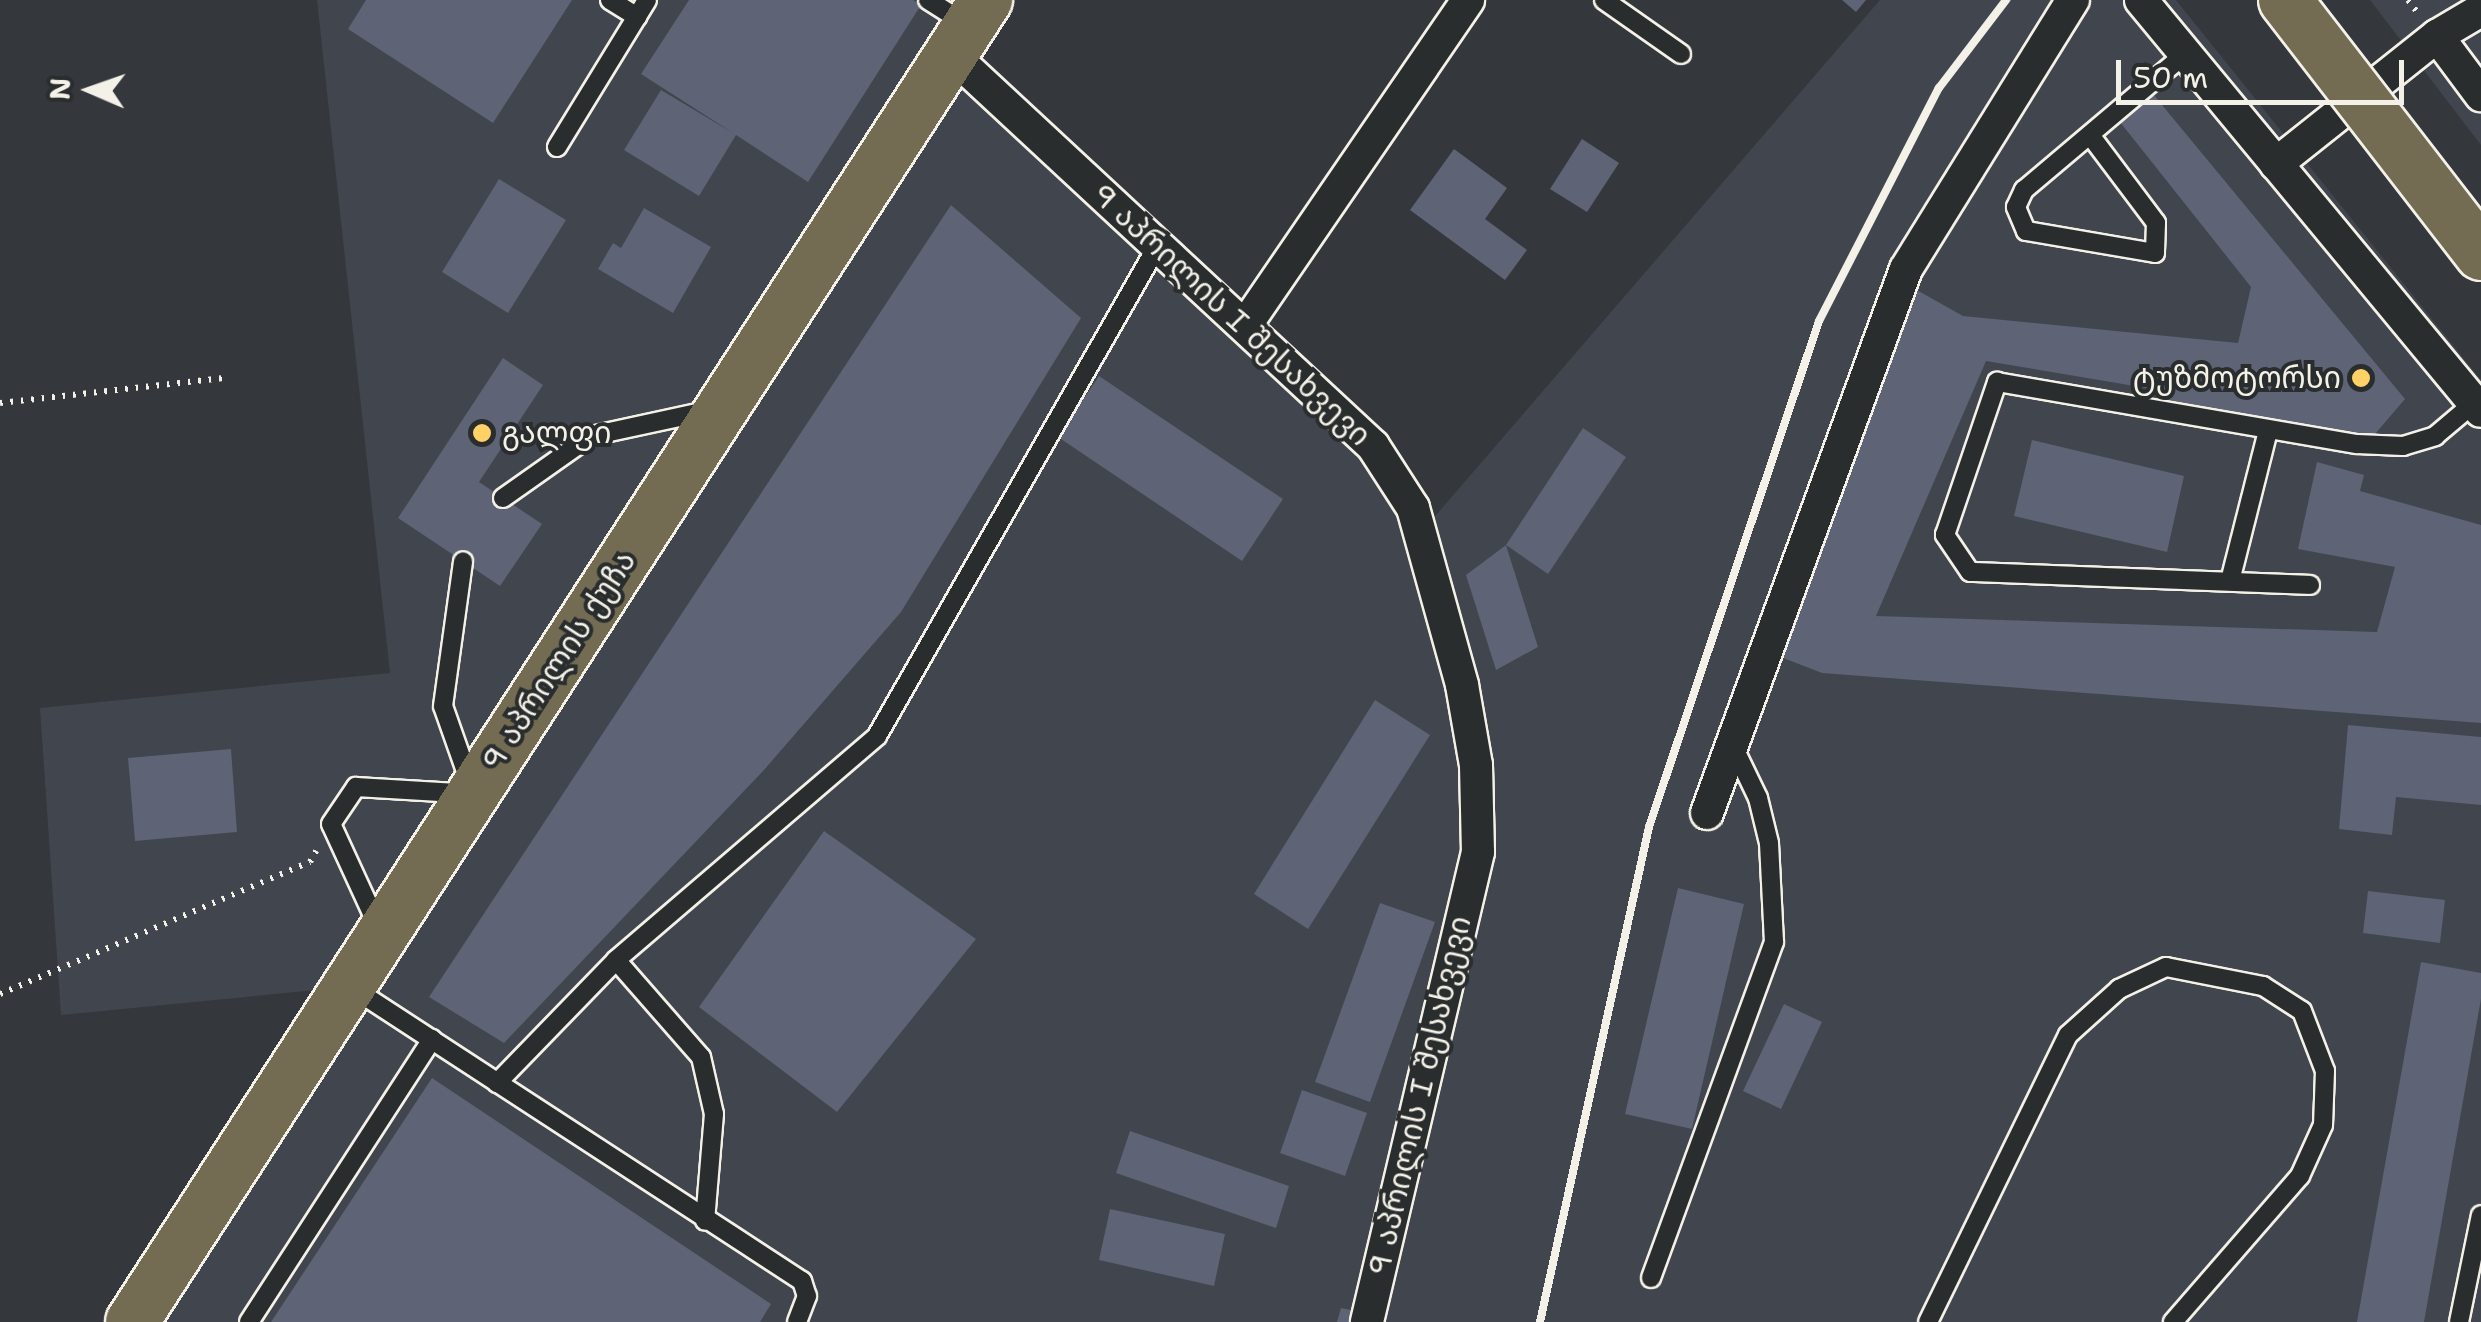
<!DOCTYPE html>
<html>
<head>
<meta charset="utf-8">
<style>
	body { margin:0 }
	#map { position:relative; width:2481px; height:1322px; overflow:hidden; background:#34383c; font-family:"Shantell Sans","Noto Sans Georgian",sans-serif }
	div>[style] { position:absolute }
	.built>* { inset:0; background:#41454d }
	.building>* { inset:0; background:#5e6375 }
	.path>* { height:6px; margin-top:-3px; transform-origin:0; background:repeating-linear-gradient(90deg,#f4f1e8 0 2.5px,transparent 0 10.5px) }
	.roads { filter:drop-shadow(2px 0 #f4f1e8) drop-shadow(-2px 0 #f4f1e8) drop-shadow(0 2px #f4f1e8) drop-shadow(0 -2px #f4f1e8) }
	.service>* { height:18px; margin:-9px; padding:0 9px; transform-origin:9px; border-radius:9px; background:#2a2d2e }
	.minor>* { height:32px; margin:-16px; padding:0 16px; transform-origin:16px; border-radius:16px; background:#2a2d2e }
	.primary>* { height:52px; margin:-26px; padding:0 26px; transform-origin:26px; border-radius:26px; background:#736b52 }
	.rail>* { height:8px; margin:-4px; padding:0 4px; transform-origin:4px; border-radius:4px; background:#f4f1e8 }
	.bridges { filter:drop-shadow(2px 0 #f4f1e8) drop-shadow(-2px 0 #f4f1e8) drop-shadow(0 2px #f4f1e8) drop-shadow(0 -2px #f4f1e8) }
	.primary-bridge>* { height:52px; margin:-26px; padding:0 26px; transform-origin:26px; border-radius:26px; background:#736b52 }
	.dots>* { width:28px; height:28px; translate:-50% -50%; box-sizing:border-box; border:5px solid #2a2d2e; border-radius:50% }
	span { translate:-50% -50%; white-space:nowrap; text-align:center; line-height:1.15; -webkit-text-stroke:8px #2a2d2e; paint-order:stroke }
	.street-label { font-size:30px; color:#f4f1e8 }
	.poi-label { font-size:30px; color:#f4f1e8 }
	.right { translate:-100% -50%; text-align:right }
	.left { translate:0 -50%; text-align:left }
	.north { position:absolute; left:40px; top:40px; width:100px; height:100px; -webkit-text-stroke:8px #2a2d2e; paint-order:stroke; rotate:272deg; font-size:28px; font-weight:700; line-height:40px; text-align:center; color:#f4f1e8 }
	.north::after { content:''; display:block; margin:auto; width:35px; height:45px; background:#f4f1e8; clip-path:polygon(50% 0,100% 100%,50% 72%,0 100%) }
	.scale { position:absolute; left:2116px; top:60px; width:288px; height:45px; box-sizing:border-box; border:5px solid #f4f1e8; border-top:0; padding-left:12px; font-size:30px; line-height:35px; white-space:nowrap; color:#f4f1e8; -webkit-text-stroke:8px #2a2d2e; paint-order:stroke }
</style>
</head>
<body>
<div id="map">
	<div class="built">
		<div style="clip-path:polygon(317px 0,986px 0,952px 53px,1245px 320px,1424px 529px,1880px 0,2176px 0,2481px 380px,2481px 1322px,132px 1322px,347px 987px,61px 1015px,40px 708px,390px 673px)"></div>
		<div style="clip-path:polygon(2370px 0,2481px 0,2481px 145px)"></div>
	</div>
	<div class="building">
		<div style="clip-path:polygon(366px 0,572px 0,493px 123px,348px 29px)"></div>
		<div style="clip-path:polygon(689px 0,913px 0,921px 5px,808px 182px,736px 135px,699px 196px,624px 150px,661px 90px,733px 133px,641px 74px)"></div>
		<div style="clip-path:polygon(1842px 0,1866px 0,1856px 12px)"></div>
		<div style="clip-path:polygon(2148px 88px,2405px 399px,2369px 441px,2169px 403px,2170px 392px,1986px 361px,1876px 616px,2377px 632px,2395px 567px,2298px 549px,2317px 462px,2364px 475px,2360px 491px,2481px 525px,2481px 723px,1822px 673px,1773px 654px,1915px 289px,1963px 316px,2238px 343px,2251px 287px,2116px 117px)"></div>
		<div style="clip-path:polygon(1582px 139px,1619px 163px,1587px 212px,1550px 189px)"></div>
		<div style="clip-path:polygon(1454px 149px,1507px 188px,1485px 219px,1527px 250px,1505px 280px,1410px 210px)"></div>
		<div style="clip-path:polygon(499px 179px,566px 220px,508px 313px,442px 272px)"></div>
		<div style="clip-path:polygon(951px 205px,1081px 318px,901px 612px,764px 770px,504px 1043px,429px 997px)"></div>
		<div style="clip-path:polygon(644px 208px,711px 247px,673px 313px,598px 269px,613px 243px,621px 248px)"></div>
		<div style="clip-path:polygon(503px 358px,543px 385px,479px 482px,542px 524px,500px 586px,398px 518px)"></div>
		<div style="clip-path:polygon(1099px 376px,1283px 499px,1242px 561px,1058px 437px)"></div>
		<div style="clip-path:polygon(1583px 428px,1626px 457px,1548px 574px,1506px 545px)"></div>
		<div style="clip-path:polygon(2032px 440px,2184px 476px,2167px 552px,2014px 516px)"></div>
		<div style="clip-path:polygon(1506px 545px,1538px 647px,1496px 670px,1466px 575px)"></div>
		<div style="clip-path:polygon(1375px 700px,1430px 735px,1308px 929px,1254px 894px)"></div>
		<div style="clip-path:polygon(2348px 725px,2481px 737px,2481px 805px,2396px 797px,2392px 835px,2339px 829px)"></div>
		<div style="clip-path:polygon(231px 749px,237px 832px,135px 841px,128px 758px)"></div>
		<div style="clip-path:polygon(824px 831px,976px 939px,837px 1112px,699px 1007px)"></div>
		<div style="clip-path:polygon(1678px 888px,1744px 904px,1692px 1129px,1625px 1114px)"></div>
		<div style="clip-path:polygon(2368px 891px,2445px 900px,2440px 943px,2363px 933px)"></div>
		<div style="clip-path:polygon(1380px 903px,1435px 922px,1370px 1102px,1315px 1082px)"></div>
		<div style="clip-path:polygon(2421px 962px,2481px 973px,2481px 999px,2424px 1322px,2357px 1322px)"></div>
		<div style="clip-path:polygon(1784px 1004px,1822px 1022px,1781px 1109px,1743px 1091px)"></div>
		<div style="clip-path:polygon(432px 1078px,771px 1304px,760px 1322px,271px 1322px)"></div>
		<div style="clip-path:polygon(1302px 1090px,1367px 1113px,1345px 1176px,1280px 1153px)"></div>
		<div style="clip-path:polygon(1130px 1131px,1289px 1186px,1276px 1228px,1116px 1173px)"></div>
		<div style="clip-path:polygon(1110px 1209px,1225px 1234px,1214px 1286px,1099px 1260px)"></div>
		<div style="clip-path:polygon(1341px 1308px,1360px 1312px,1358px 1322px,1337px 1322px)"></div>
	</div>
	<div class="path">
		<div style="left:2408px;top:0;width:15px;rotate:53deg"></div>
		<div style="left:0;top:403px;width:225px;rotate:-6.4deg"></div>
		<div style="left:0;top:994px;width:337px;rotate:-23.1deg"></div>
		<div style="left:310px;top:862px;width:13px;rotate:-61deg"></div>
	</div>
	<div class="roads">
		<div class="service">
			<div style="left:610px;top:0;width:32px;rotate:32deg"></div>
			<div style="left:928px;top:0;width:45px;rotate:32.3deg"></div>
			<div style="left:1604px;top:0;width:94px;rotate:35deg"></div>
			<div style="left:2090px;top:135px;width:110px;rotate:53.1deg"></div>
			<div style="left:2156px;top:223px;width:30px;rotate:92deg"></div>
			<div style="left:2155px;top:253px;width:131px;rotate:-170.3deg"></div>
			<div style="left:2026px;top:231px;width:26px;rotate:-113deg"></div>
			<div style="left:2016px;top:207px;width:19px;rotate:-65deg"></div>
			<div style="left:2024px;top:190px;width:211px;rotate:-40.2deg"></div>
			<div style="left:557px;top:147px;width:172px;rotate:-58.5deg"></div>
			<div style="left:503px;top:498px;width:108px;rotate:-35.2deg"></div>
			<div style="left:591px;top:436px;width:119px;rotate:-12.2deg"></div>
			<div style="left:2230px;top:581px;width:155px;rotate:-75.8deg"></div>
			<div style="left:2310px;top:585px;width:340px;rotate:-177.8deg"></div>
			<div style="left:1970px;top:572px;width:45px;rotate:-124deg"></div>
			<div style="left:1945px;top:535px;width:162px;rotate:-71.2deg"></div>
			<div style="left:1997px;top:382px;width:365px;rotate:9.8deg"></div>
			<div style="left:2357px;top:444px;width:46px;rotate:2.5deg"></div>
			<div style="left:2403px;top:446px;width:34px;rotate:-17deg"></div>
			<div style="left:2435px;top:436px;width:51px;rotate:-40.2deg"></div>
			<div style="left:378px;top:926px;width:112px;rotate:-114.7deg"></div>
			<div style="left:331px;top:824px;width:45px;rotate:-56deg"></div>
			<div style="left:356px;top:787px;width:118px;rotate:3.4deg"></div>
			<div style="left:474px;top:794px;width:93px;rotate:-109.4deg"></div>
			<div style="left:443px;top:706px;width:146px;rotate:-82.1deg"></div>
			<div style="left:616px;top:960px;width:129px;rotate:48.8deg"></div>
			<div style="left:701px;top:1057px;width:58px;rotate:77.2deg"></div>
			<div style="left:714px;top:1114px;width:107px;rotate:94.8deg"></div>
			<div style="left:354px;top:989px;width:535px;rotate:33.1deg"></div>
			<div style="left:802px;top:1281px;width:16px;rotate:72deg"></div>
			<div style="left:807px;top:1296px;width:28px;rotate:111deg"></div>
			<div style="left:497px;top:1083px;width:171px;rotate:-45.9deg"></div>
			<div style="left:616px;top:960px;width:344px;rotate:-40.6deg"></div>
			<div style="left:877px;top:736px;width:566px;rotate:-60.22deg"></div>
			<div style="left:1651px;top:1278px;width:358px;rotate:-69.9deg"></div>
			<div style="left:1774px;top:942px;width:99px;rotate:-92.9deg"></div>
			<div style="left:1769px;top:843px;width:46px;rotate:-103.7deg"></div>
			<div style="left:1758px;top:798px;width:60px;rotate:-115.7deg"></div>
			<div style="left:249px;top:1322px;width:337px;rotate:-57.1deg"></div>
			<div style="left:1928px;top:1322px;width:319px;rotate:-64deg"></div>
			<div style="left:2068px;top:1035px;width:69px;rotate:-42deg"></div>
			<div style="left:2119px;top:989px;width:52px;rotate:-25.1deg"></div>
			<div style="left:2166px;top:967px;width:99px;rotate:11.1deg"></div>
			<div style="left:2263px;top:986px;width:46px;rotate:32.7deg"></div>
			<div style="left:2302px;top:1011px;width:64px;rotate:69deg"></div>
			<div style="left:2325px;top:1071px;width:54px;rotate:92.1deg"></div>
			<div style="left:2323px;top:1125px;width:56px;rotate:114.3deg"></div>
			<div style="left:2300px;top:1176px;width:194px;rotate:131deg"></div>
			<div style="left:2459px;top:1322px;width:109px;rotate:-78.4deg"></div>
		</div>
		<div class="minor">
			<div style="left:2141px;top:0;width:533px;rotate:50.4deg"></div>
			<div style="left:2437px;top:36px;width:74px;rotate:53.3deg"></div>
			<div style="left:951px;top:54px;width:576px;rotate:42.89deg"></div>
			<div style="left:1373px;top:446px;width:74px;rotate:57.2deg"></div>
			<div style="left:1413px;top:508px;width:184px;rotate:74.5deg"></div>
			<div style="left:1462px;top:685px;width:81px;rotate:80.1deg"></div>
			<div style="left:1476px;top:765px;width:87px;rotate:88.7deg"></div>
			<div style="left:1478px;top:852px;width:483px;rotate:103.3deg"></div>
			<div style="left:2276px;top:164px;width:206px;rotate:-38.5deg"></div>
			<div style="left:2437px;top:36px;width:51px;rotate:-30.6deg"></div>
			<div style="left:1245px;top:326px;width:395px;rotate:-55.6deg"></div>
			<div style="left:1707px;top:813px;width:579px;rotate:-69.91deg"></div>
			<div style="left:1906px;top:269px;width:317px;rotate:-58.2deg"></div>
		</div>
		<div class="primary">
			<div style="left:132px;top:1322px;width:1574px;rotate:-57.14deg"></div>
		</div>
	</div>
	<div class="rail">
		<div style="left:1540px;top:1322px;width:507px;rotate:-77.58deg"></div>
		<div style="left:1649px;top:827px;width:534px;rotate:-71.43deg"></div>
		<div style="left:1819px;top:321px;width:262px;rotate:-62.8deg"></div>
		<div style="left:1939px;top:88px;width:111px;rotate:-52.7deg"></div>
	</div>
	<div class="bridges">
		<div class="primary-bridge">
			<div style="left:2285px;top:0;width:321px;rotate:52.3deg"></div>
		</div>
	</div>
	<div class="dots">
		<div style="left:2361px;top:378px;background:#ffd166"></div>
		<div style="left:482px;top:433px;background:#ffd166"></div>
	</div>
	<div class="street-label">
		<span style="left:1231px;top:315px;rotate:43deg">9 აპრილის I შესახვევი</span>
		<span style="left:559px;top:661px;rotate:-57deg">9 აპრილის ქუჩა</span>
		<span style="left:1420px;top:1096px;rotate:-77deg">9 აპრილის I შესახვევი</span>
	</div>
	<div class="poi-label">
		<span class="right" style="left:2341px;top:378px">ტუზმოტორსი</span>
		<span class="left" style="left:502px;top:433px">გალფი</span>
	</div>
	<div class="north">N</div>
	<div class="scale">50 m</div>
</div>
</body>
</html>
